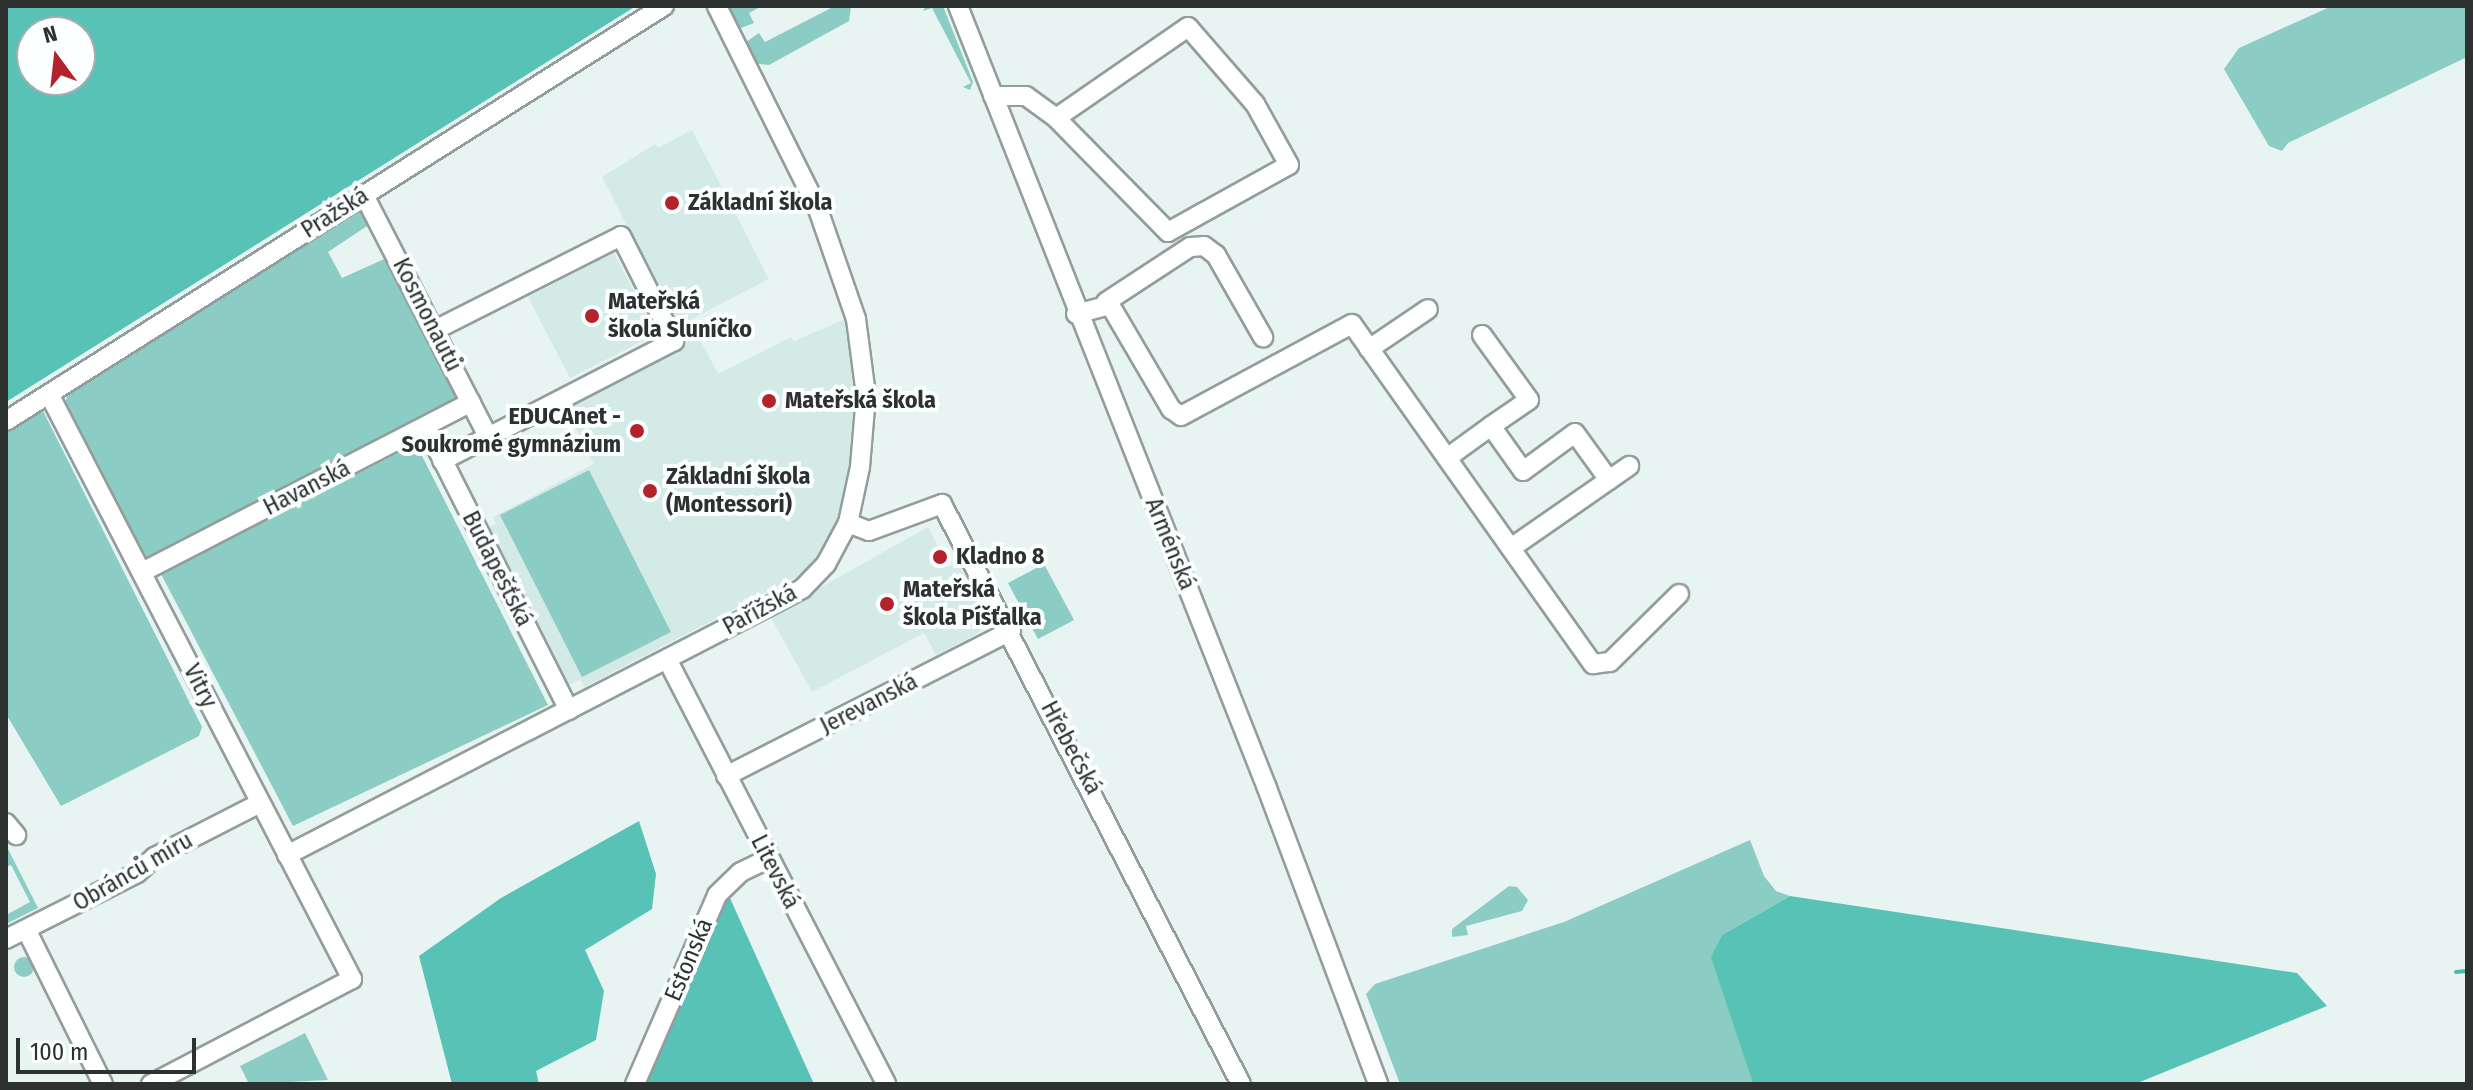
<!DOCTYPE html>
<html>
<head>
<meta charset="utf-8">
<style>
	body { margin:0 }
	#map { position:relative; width:2473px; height:1090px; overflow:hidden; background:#e7f4f2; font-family:"Fira Sans Condensed",sans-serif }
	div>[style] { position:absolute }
	.built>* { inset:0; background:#d4eae6 }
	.green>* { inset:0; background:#8bcdc4 }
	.round { border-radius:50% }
	.forest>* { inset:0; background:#57c2b5 }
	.stream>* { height:4px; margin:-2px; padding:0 2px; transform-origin:2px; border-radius:2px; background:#4ab7ab }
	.roads { filter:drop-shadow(2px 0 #929e9c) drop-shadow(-2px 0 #929e9c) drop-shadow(0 2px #929e9c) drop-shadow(0 -2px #929e9c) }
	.minor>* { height:18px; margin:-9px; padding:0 9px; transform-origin:9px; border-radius:9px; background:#fff }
	.dots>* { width:22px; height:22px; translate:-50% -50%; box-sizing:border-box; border:4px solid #fcffff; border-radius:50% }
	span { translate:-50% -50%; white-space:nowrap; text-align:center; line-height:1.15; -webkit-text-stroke:8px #fcffff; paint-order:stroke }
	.poi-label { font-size:24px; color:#2d3231; font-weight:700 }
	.left { translate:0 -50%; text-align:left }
	.right { translate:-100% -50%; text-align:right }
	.street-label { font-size:24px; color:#2d3231 }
	.frame { position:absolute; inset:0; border:8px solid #2d3231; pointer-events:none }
	.north { position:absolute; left:16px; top:16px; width:80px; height:80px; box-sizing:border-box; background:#fcffff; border:2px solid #a9adad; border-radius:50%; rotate:345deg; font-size:22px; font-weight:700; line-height:32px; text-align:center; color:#2d3231 }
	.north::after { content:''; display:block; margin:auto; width:28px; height:36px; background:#b4232c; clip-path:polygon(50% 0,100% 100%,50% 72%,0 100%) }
	.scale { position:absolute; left:16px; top:1038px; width:180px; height:36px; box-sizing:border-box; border:4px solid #2d3231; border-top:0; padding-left:10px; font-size:24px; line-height:28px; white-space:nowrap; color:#2d3231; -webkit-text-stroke:6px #fcffff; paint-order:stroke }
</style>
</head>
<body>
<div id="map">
	<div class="built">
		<div style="clip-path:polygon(692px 130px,769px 279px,678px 326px,602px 177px,655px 144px,658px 148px)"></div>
		<div style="clip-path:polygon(614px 253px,656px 334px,570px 378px,528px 297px)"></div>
		<div style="clip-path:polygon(848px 318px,858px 426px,838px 524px,822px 556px,809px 570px,584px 687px,580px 680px,566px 686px,486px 529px,496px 524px,493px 517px,594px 464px,564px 405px,698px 336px,718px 374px,791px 337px,794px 341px)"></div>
		<div style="clip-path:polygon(928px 527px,948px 567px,958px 562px,986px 618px,980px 632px,936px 655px,924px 633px,812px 692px,770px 616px)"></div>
	</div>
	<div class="green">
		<div style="clip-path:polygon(724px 6px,762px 6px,749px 13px,754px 23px,736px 30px)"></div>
		<div style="clip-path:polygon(835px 6px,851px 6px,849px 21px,769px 65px,753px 63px,743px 44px,759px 33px,765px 42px)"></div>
		<div style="clip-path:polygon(926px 6px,943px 6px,973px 82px,970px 90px,963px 87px,971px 83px,932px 8px,923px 11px)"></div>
		<div style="clip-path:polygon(2332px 6px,2467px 6px,2467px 57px,2288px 143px,2282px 151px,2269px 146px,2224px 69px,2239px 48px)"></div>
		<div style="clip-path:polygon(361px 208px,370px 221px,367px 226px,328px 252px,342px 278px,391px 256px,461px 401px,151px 561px,142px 556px,64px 406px,69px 391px)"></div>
		<div style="clip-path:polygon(43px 411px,202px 727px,199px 736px,61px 806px,6px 714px,6px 431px)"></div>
		<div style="clip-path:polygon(416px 444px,548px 705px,293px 826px,161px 574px)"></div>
		<div style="clip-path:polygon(589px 470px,671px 632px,582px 677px,500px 515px)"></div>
		<div style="clip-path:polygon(1044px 564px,1074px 620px,1038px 639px,1008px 583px)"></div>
		<div style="clip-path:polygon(1750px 840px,1764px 876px,1776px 891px,1790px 896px,1722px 935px,1712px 957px,1753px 1084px,1400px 1084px,1366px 994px,1375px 984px,1564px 922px)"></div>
		<div style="clip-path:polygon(6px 845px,38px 908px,6px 924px,6px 915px,30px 902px,11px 865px,6px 867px)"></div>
		<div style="clip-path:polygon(1509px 886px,1517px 887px,1528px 900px,1522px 911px,1466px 926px,1468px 935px,1452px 937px,1452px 929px)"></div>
		<div class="round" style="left:14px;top:957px;width:20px;height:20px"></div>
		<div style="clip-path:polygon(305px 1033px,328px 1080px,249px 1084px,240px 1066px)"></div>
	</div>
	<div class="forest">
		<div style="clip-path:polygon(evenodd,6px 6px,636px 6px,6px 402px,6px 6px,32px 32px,80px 32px,80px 80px,32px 80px,32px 32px)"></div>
		<div style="clip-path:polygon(639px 821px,656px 874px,652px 909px,585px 950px,604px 991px,596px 1040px,536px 1071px,539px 1084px,452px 1084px,419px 956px,501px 898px)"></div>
		<div style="clip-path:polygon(729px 896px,814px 1084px,640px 1084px,719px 898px)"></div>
		<div style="clip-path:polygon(1790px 896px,2297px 973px,2327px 1006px,2135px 1084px,1753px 1084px,1711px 957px,1722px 935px)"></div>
	</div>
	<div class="stream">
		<div style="left:2456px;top:972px;width:11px;rotate:-5deg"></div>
	</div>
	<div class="roads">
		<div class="minor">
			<div style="left:958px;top:6px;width:841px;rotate:68.44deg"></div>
			<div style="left:1267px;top:788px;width:316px;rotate:69.4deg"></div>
			<div style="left:993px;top:96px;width:33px"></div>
			<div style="left:1026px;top:96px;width:37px;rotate:36deg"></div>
			<div style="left:1056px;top:118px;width:160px;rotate:45.5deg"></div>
			<div style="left:1168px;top:232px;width:138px;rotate:-29deg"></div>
			<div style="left:1289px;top:165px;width:70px;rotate:-119.1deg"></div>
			<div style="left:1255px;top:104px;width:102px;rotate:-131deg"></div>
			<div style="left:1188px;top:27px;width:160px;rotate:145.4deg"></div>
			<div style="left:364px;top:195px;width:271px;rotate:62.8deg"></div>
			<div style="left:1106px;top:302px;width:100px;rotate:-33.2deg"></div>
			<div style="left:1190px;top:247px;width:14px;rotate:-4deg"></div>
			<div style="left:1204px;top:246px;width:15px;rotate:37deg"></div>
			<div style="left:1216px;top:255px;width:95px;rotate:60.2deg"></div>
			<div style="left:1076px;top:314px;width:35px;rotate:-15deg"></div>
			<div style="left:1110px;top:305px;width:121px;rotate:59.6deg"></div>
			<div style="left:1171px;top:409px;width:12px;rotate:35deg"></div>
			<div style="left:1181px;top:416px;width:194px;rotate:-28.3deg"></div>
			<div style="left:1352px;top:324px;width:417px;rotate:54.7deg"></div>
			<div style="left:1593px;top:664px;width:17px;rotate:-7deg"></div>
			<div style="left:1610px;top:662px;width:97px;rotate:-44.6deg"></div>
			<div style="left:435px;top:330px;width:208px;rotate:-26.8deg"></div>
			<div style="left:621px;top:236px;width:118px;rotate:63.2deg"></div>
			<div style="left:674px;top:341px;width:261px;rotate:152.7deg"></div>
			<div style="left:1482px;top:335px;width:80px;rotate:54.1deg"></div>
			<div style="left:1529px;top:400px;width:46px;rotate:145.6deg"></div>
			<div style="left:1369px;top:349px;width:71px;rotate:-34.1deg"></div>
			<div style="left:49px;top:394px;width:659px;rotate:62.62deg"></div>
			<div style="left:352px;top:979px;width:227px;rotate:152.4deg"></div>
			<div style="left:6px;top:421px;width:778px;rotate:-32.24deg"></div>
			<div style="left:426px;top:427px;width:317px;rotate:63.2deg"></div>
			<div style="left:1447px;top:458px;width:54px;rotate:-36deg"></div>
			<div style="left:1491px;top:426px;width:55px;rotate:54.6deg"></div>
			<div style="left:1523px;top:471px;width:64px;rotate:-36.2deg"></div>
			<div style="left:1575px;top:433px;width:58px;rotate:54.1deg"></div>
			<div style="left:848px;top:523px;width:22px;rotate:21deg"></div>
			<div style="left:869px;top:531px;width:78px;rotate:-20.3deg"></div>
			<div style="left:942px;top:504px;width:653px;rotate:62.73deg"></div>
			<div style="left:1511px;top:548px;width:144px;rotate:-34.8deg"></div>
			<div style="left:142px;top:572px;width:370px;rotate:-27.3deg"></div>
			<div style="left:667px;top:659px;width:478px;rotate:62.7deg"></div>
			<div style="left:726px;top:776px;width:320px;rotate:-27deg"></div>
			<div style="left:6px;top:823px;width:16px;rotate:50deg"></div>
			<div style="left:287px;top:855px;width:580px;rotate:-27.32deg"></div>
			<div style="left:802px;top:589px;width:35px;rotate:-46deg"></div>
			<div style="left:826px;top:564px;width:47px;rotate:-61.8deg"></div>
			<div style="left:848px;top:523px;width:57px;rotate:-77.9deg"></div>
			<div style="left:860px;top:467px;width:72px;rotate:-85.2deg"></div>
			<div style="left:866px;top:395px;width:77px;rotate:-97.5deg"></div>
			<div style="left:856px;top:319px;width:116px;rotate:-109.1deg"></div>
			<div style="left:818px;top:209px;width:227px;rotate:-116.5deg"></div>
			<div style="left:27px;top:931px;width:171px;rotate:63.6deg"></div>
			<div style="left:6px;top:939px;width:147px;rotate:-26.7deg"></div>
			<div style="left:137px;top:873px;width:24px;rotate:-42deg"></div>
			<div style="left:155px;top:857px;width:118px;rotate:-27.2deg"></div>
			<div style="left:635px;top:1084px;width:206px;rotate:-66.5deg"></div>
			<div style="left:717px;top:895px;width:33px;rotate:-44deg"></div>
			<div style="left:741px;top:872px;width:30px;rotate:-26deg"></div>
		</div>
	</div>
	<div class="dots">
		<div style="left:672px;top:203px;background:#b4232c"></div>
		<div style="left:592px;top:316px;background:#b4232c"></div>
		<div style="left:769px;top:401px;background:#b4232c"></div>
		<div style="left:637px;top:431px;background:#b4232c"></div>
		<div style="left:650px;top:491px;background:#b4232c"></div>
		<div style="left:940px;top:557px;background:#b4232c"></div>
		<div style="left:887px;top:604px;background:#b4232c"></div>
	</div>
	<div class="poi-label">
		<span class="left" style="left:688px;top:203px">Základní škola</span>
		<span class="left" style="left:608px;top:316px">Mateřská<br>škola Sluníčko</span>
		<span class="left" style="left:785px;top:401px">Mateřská škola</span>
		<span class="right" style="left:621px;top:431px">EDUCAnet -<br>Soukromé gymnázium</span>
		<span class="left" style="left:666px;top:491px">Základní škola<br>(Montessori)</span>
		<span class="left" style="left:956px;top:557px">Kladno 8</span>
		<span class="left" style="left:903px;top:604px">Mateřská<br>škola Píšťalka</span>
	</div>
	<div class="street-label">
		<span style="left:335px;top:213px;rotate:-32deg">Pražská</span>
		<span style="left:427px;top:315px;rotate:63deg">Kosmonautů</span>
		<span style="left:307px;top:488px;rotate:-27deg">Havanská</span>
		<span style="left:1170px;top:544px;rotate:68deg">Arménská</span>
		<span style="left:497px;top:569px;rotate:63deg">Budapešťská</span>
		<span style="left:760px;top:610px;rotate:-28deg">Pařížská</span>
		<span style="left:200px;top:686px;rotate:63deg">Vitry</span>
		<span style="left:869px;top:704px;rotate:-27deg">Jerevanská</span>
		<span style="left:1071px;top:748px;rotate:62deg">Hřebečská</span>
		<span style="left:133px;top:872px;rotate:-30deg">Obránců míru</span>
		<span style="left:775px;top:872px;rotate:63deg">Litevská</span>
		<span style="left:689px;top:960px;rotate:-67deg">Estonská</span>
	</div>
	<div class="frame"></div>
	<div class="north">N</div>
	<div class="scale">100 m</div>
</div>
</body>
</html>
